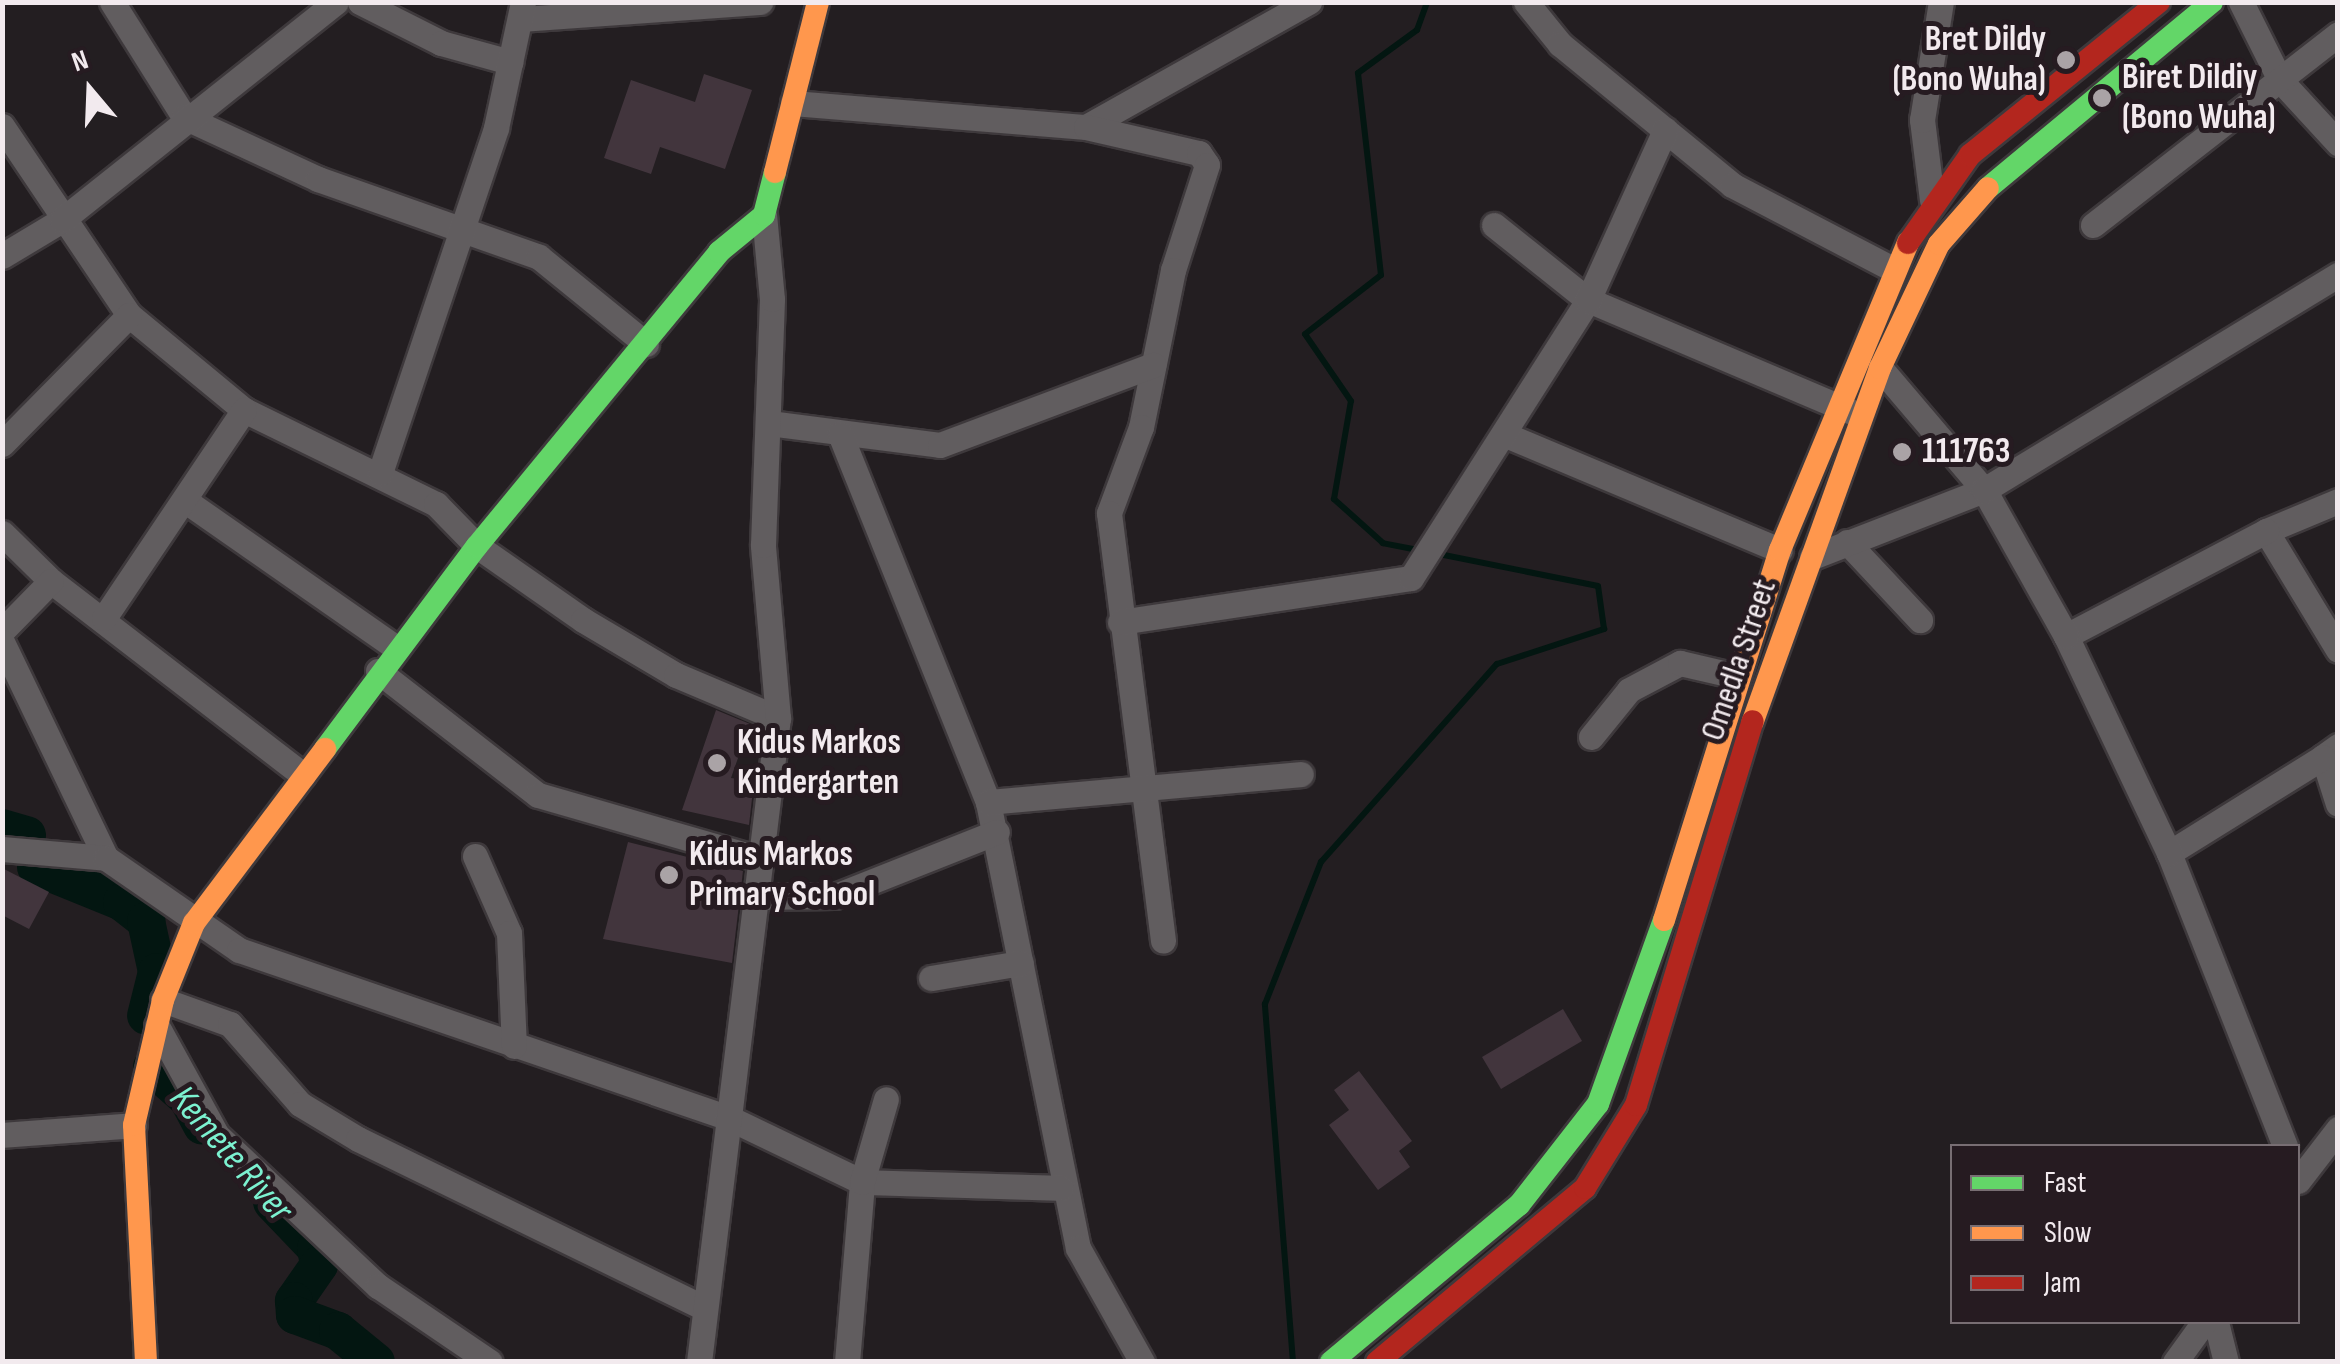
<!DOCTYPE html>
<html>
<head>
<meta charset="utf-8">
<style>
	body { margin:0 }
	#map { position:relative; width:2340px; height:1364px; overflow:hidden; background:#231e21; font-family:"Sofia Sans Condensed",sans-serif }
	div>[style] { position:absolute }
	.stream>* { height:6px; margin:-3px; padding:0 3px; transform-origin:3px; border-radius:3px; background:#031611 }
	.river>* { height:38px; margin:-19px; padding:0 19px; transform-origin:19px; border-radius:19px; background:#031611 }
	.building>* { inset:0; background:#42353d }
	.roads { filter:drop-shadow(2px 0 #3e393c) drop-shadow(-2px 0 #3e393c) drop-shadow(0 2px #3e393c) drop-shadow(0 -2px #3e393c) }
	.street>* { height:25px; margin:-12.5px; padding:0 12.5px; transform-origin:12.5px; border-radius:12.5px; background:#615d5f }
	.fast>* { height:22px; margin:-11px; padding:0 11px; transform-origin:11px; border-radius:11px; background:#63d668 }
	.slow>* { height:22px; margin:-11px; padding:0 11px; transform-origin:11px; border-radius:11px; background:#ff974d }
	.jam>* { height:22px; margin:-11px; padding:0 11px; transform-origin:11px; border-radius:11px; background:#b3261e }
	.dots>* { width:28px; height:28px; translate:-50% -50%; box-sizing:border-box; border:5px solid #261b21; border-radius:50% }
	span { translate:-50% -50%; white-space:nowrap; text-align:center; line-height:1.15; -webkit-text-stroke:10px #261b21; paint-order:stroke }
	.poi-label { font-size:35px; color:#f2eaee; font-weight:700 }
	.right { translate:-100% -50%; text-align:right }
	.left { translate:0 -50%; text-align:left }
	.street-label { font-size:35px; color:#f2eaee }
	.water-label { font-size:38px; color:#7cf1d0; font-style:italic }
	.frame { position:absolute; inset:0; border:5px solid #f2eaee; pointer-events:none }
	.legend { position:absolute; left:1950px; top:1144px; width:350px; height:180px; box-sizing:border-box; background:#261b21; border:2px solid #786e73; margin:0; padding:12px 18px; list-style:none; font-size:30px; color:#f2eaee }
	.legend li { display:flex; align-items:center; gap:20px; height:50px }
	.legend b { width:50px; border:2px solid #786e73 }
	.north { position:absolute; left:40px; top:40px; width:100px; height:100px; -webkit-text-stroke:8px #261b21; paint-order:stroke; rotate:341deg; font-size:28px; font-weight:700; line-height:40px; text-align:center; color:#f2eaee }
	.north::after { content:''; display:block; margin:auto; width:35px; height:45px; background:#f2eaee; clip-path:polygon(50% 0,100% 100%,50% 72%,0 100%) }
</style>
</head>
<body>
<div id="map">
	<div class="stream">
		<div style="left:1418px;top:550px;width:36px;rotate:-169deg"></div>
		<div style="left:1383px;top:543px;width:66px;rotate:-138.1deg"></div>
		<div style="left:1334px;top:499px;width:99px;rotate:-80.2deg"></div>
		<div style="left:1351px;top:401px;width:81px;rotate:-124.5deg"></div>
		<div style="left:1305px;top:334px;width:96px;rotate:-37.8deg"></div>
		<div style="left:1381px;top:275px;width:203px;rotate:-96.5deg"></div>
		<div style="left:1358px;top:73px;width:73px;rotate:-36.1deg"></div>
		<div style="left:1417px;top:30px;width:30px;rotate:-70deg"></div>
		<div style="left:1293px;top:1362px;width:359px;rotate:-94.5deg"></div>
		<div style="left:1265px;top:1004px;width:153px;rotate:-68.5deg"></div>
		<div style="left:1321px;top:862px;width:265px;rotate:-48.4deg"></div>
		<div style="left:1497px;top:664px;width:113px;rotate:-18.1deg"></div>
		<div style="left:1604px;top:629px;width:43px;rotate:-97.9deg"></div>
		<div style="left:1598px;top:586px;width:166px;rotate:-168.6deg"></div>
	</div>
	<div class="river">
		<div style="left:2px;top:828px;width:26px;rotate:16deg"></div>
		<div style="left:36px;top:867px;width:93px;rotate:22.1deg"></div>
		<div style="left:122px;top:902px;width:31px;rotate:38deg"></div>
		<div style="left:146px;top:921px;width:52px;rotate:77.8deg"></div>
		<div style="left:157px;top:972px;width:45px;rotate:104deg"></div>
		<div style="left:152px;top:1067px;width:48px;rotate:41.6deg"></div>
		<div style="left:188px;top:1099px;width:30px;rotate:62deg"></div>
		<div style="left:272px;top:1202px;width:64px;rotate:46.3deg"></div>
		<div style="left:316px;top:1248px;width:17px;rotate:80deg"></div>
		<div style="left:319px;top:1265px;width:44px;rotate:124.8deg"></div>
		<div style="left:294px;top:1301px;width:14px;rotate:86deg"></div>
		<div style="left:295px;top:1315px;width:46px;rotate:20.4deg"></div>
		<div style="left:338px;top:1331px;width:49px;rotate:39.2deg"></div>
	</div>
	<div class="building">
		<div style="clip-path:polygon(704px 74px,752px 90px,725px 169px,660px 147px,651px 174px,604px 158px,631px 80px,695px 102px)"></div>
		<div style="clip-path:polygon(716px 710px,750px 724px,731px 778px,754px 781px,749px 825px,682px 810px)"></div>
		<div style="clip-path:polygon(628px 842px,743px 871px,732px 963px,603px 939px)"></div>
		<div style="clip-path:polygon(2px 868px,49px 892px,29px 929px,2px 915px)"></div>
		<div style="clip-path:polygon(1563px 1009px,1582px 1041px,1501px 1089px,1482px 1057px)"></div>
		<div style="clip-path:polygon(1359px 1071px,1412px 1141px,1399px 1151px,1410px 1167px,1378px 1190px,1329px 1125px,1349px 1110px,1334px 1090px)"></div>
	</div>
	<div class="roads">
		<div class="street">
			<div style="left:112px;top:2px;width:136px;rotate:57.9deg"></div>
			<div style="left:184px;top:117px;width:148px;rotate:24.8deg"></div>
			<div style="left:318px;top:179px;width:234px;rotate:19.4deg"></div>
			<div style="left:539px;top:257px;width:138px;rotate:39.1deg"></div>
			<div style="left:360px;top:2px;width:91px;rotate:26.8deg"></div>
			<div style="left:441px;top:43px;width:72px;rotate:15.4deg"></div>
			<div style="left:1526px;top:2px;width:54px;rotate:51deg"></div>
			<div style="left:1560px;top:44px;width:222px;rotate:39.3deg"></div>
			<div style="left:1732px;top:185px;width:182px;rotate:27.6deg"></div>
			<div style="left:2241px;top:2px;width:87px;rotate:63.4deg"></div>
			<div style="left:2280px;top:80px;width:86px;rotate:47.4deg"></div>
			<div style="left:522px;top:19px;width:239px;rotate:-4.1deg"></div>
			<div style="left:793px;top:103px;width:294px;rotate:4.7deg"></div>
			<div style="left:1086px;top:127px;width:256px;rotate:-29.3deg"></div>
			<div style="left:2px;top:126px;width:228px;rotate:56.1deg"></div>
			<div style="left:129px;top:315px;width:149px;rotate:39.6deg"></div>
			<div style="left:244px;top:410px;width:214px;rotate:26.1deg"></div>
			<div style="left:436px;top:504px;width:59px;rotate:45.7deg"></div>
			<div style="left:477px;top:546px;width:129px;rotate:34.9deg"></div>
			<div style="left:583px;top:620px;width:108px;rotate:30.6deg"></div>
			<div style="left:676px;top:675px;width:111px;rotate:22.9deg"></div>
			<div style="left:1086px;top:127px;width:116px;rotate:13deg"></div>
			<div style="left:1199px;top:153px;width:14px;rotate:56deg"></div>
			<div style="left:1207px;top:165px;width:110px;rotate:107.9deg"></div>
			<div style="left:1173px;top:270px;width:160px;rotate:101.5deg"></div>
			<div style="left:1141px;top:427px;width:92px;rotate:110.4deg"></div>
			<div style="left:1109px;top:513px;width:431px;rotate:82.8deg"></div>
			<div style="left:1932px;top:200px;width:81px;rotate:-97.1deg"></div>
			<div style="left:1922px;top:120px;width:120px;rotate:-80.9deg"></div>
			<div style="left:1494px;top:225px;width:120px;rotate:38.6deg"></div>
			<div style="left:1588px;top:300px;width:285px;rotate:23deg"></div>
			<div style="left:2093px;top:225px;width:311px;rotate:-37.9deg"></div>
			<div style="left:2px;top:256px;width:70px;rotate:-31deg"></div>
			<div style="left:62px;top:220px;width:350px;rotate:-38.5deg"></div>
			<div style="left:769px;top:423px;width:172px;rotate:7.3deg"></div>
			<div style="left:940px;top:445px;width:228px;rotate:-20.6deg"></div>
			<div style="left:840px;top:434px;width:397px;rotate:68.1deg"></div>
			<div style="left:988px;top:802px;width:455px;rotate:78.6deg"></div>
			<div style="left:1078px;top:1248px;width:131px;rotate:60.7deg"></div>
			<div style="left:1506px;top:435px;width:297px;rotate:22.8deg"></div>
			<div style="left:2px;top:444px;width:181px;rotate:-45.4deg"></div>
			<div style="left:380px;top:473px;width:364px;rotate:-71.4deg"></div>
			<div style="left:496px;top:128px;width:129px;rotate:-77.9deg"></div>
			<div style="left:2338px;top:501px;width:78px;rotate:157.4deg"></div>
			<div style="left:2266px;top:531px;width:139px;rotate:58.8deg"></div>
			<div style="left:187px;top:502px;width:255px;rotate:34.9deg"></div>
			<div style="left:2px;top:533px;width:69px;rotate:44.4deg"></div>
			<div style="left:51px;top:581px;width:318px;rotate:37.6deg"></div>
			<div style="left:1847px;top:542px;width:107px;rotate:46.9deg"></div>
			<div style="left:1812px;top:557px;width:185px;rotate:-21.3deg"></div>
			<div style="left:1984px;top:490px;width:160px;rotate:-130.4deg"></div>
			<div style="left:104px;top:618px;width:251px;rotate:-56.1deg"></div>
			<div style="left:1120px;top:622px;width:294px;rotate:-8.6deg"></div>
			<div style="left:1411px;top:578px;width:330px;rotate:-57.5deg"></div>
			<div style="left:1588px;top:300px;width:187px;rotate:-65.6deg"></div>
			<div style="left:2px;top:631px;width:70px;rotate:-45.6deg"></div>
			<div style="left:2066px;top:636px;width:226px;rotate:-27.7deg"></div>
			<div style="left:2px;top:642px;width:240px;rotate:64.3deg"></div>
			<div style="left:378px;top:671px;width:202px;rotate:37.8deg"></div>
			<div style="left:538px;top:795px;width:231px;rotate:16.1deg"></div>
			<div style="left:1591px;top:737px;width:60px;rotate:-51deg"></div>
			<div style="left:1629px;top:690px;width:58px;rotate:-27.9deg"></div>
			<div style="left:1680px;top:663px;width:57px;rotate:13.1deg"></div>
			<div style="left:2338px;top:746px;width:19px;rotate:144deg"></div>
			<div style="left:2323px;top:757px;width:49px;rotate:72.3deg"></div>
			<div style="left:988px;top:802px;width:314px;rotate:-5.1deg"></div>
			<div style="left:2px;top:849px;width:104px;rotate:4.9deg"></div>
			<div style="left:106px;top:858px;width:162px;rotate:34.7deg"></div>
			<div style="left:239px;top:950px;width:518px;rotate:18.92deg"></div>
			<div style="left:729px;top:1118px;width:148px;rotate:25.7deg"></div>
			<div style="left:862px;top:1182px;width:199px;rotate:1.7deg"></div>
			<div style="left:2169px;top:853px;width:181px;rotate:-31.9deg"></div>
			<div style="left:475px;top:856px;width:84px;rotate:66.2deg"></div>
			<div style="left:509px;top:933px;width:113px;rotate:87.5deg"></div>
			<div style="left:754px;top:897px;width:81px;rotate:-0.7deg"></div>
			<div style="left:835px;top:896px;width:174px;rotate:-21.6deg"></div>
			<div style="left:931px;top:978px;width:91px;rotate:-9.5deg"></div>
			<div style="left:163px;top:1000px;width:71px;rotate:19.7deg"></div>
			<div style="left:230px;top:1024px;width:106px;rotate:48.8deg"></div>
			<div style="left:300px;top:1104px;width:68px;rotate:31.1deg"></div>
			<div style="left:358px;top:1139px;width:386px;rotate:26deg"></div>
			<div style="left:157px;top:1026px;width:124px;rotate:61.2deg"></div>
			<div style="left:217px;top:1135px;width:221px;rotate:43.2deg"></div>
			<div style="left:378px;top:1286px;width:135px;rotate:34.2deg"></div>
			<div style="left:2px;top:1135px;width:132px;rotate:-4.3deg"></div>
			<div style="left:2285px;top:1146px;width:315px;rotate:-111.6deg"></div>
			<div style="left:2169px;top:853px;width:240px;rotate:-115.4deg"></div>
			<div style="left:2066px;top:636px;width:167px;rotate:-119.3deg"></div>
			<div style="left:1984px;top:490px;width:414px;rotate:-31.3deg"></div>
			<div style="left:2298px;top:1181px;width:66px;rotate:-52.4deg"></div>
			<div style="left:2216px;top:1322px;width:41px;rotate:76deg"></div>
			<div style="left:699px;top:1362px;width:649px;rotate:-83.01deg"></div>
			<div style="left:778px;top:718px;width:174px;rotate:-95deg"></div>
			<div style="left:763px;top:545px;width:246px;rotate:-87.9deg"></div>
			<div style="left:772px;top:299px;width:84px;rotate:-95.4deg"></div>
			<div style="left:847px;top:1362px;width:181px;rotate:-85.2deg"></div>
			<div style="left:862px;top:1182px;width:86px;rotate:-73.9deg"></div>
			<div style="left:2175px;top:1362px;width:49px;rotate:-54.1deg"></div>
		</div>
		<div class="fast">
			<div style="left:1988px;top:188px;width:291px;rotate:-39.7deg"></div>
			<div style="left:325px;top:749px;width:254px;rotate:-53.2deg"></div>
			<div style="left:477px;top:546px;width:381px;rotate:-50.5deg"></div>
			<div style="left:719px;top:252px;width:58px;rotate:-39.4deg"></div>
			<div style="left:764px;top:215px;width:44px;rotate:-75.7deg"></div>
			<div style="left:1331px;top:1362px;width:245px;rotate:-39.9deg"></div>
			<div style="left:1519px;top:1205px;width:128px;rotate:-52deg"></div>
			<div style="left:1598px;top:1104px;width:195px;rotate:-70.3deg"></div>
		</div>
		<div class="slow">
			<div style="left:775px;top:172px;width:175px;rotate:-75.8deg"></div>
			<div style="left:1753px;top:721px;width:375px;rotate:-70.2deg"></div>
			<div style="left:1880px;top:368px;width:137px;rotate:-64.6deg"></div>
			<div style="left:1939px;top:244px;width:74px;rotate:-48.8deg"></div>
			<div style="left:1664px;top:920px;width:388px;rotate:-72.6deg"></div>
			<div style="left:1780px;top:550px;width:333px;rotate:-67.4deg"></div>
			<div style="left:146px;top:1362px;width:237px;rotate:-92.9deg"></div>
			<div style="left:134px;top:1125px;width:128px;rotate:-76.9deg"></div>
			<div style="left:163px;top:1000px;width:83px;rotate:-68.1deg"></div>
			<div style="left:194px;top:923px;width:218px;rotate:-53deg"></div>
		</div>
		<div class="jam">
			<div style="left:1908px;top:243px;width:108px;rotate:-54.8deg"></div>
			<div style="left:1970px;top:155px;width:243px;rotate:-39deg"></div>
			<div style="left:1377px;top:1362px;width:271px;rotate:-39.9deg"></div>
			<div style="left:1585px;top:1188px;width:97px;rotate:-58.4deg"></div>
			<div style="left:1636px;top:1105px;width:401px;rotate:-73.1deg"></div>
		</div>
	</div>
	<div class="dots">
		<div style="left:2066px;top:60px;background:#aaa3a6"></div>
		<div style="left:2102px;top:98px;background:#aaa3a6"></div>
		<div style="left:1902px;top:452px;background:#aaa3a6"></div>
		<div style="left:717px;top:763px;background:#aaa3a6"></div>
		<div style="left:669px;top:875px;background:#aaa3a6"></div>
	</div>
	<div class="poi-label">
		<span class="right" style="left:2046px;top:60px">Bret Dildy<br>(Bono Wuha)</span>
		<span class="left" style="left:2122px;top:98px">Biret Dildiy<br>(Bono Wuha)</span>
		<span class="left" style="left:1922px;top:452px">111763</span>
		<span class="left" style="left:737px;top:763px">Kidus Markos<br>Kindergarten</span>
		<span class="left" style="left:689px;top:875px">Kidus Markos<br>Primary School</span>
	</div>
	<div class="street-label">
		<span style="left:1739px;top:660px;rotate:-71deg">Omedla Street</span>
	</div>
	<div class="water-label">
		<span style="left:231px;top:1154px;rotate:49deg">Kemete River</span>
	</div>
	<div class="frame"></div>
	<ul class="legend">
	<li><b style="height:12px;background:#63d668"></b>Fast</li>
	<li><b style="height:12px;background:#ff974d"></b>Slow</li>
	<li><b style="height:12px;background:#b3261e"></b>Jam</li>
	</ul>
	<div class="north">N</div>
</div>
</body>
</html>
